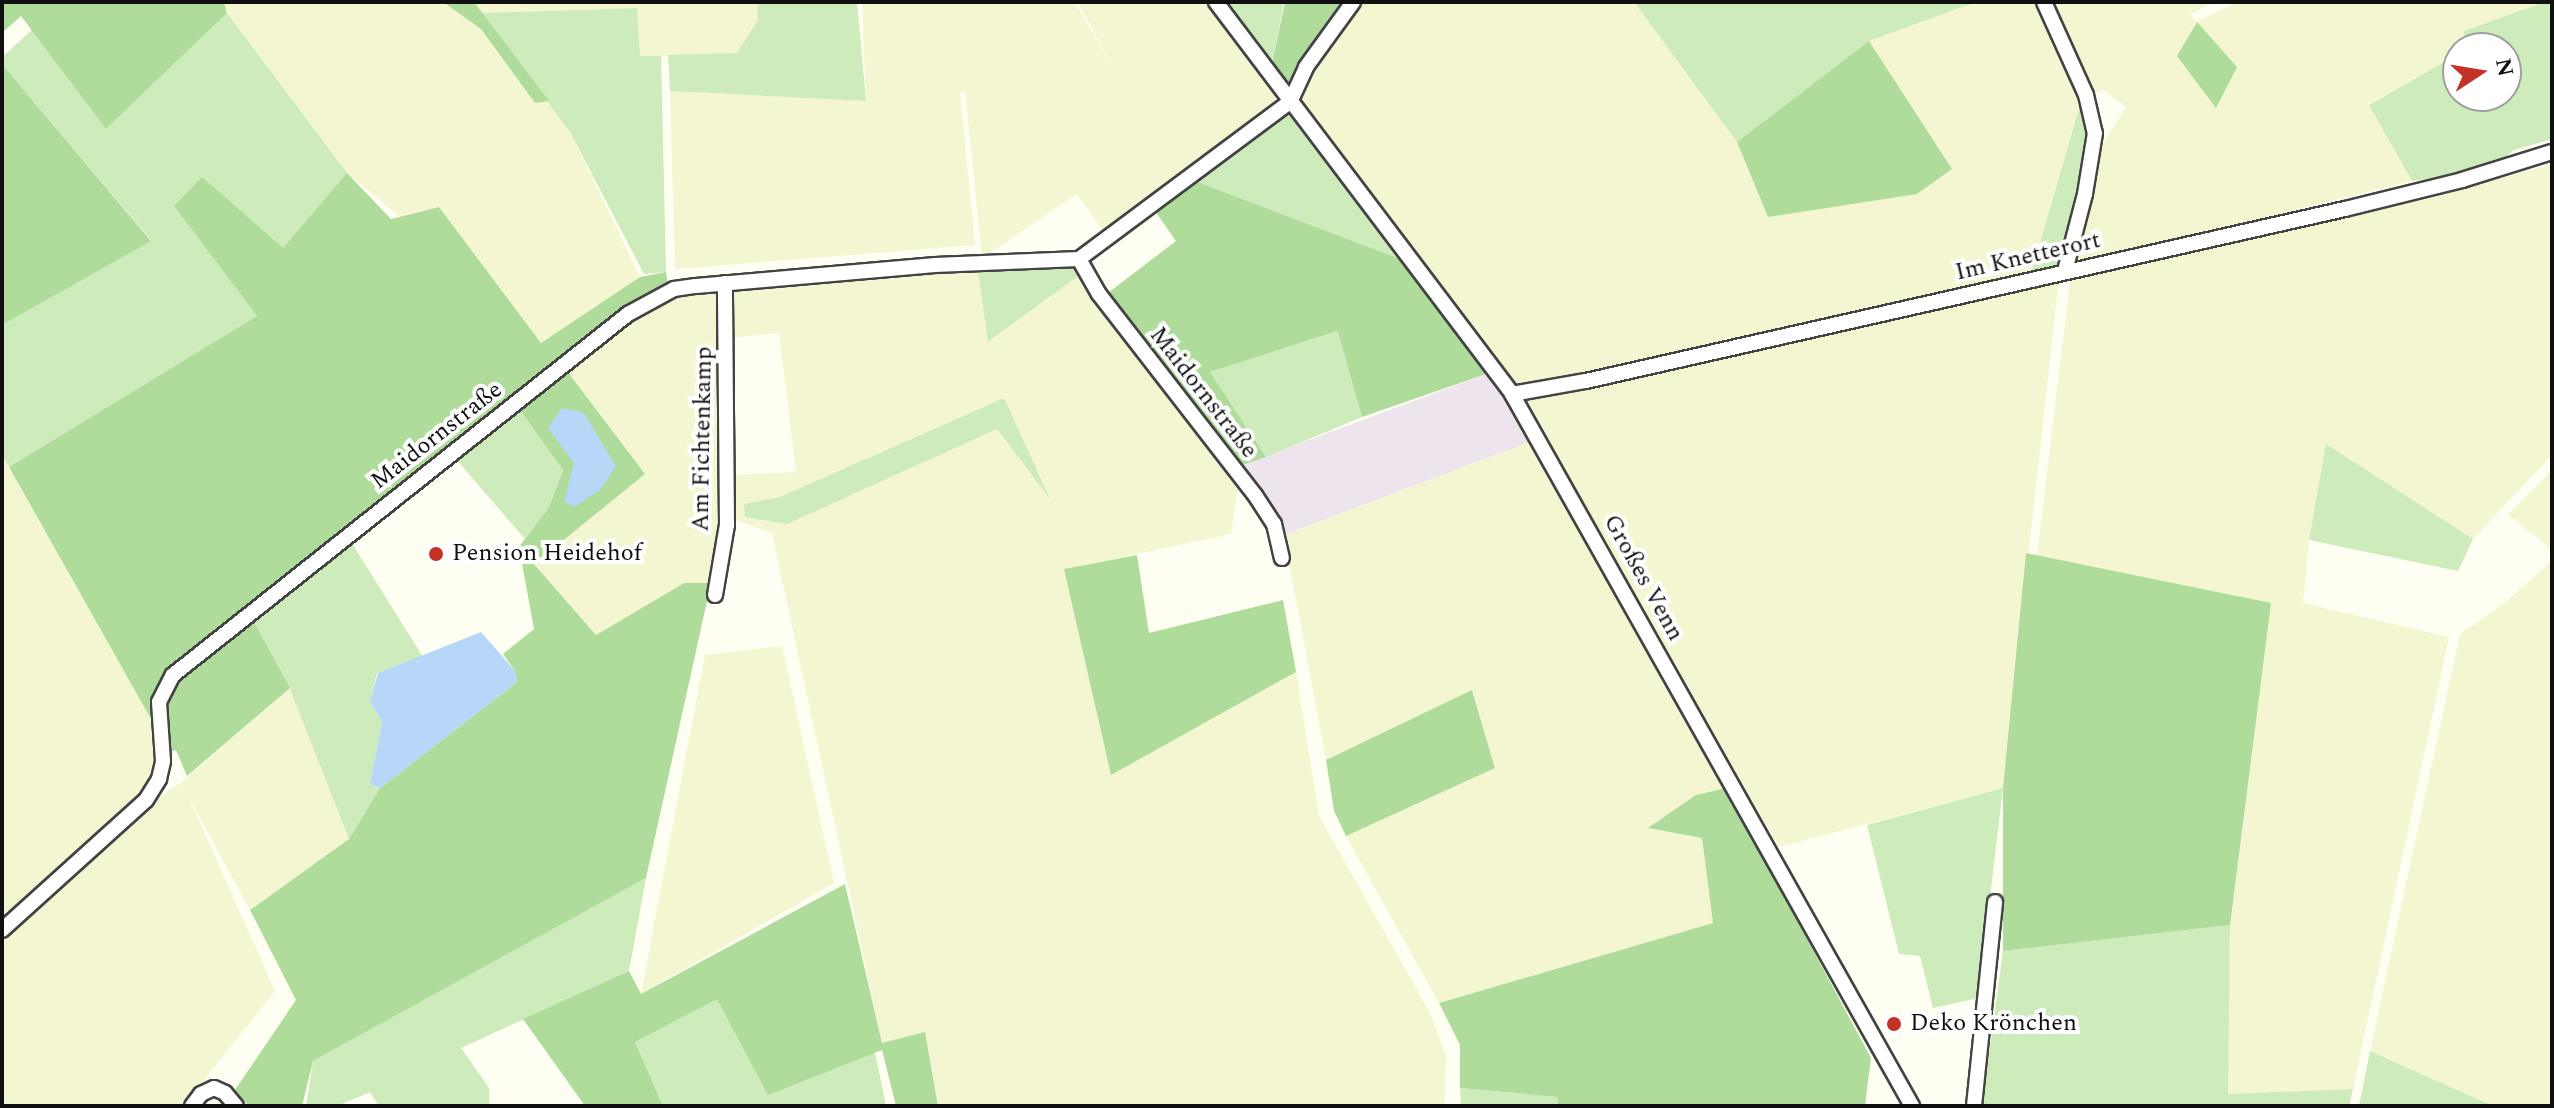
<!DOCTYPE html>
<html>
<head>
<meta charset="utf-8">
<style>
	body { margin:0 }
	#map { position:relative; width:2554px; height:1108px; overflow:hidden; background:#fffef3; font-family:Spectral,serif }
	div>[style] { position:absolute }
	.industrial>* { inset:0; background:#eee4ee }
	.farmland>* { inset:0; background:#f4f6d2 }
	.green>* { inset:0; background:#cdebbb }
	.forest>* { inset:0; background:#afdc9a }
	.water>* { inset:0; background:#b6d7f7 }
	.roads { filter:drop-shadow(2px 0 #434343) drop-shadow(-2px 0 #434343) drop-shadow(0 2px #434343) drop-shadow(0 -2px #434343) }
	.minor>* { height:14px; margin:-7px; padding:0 7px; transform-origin:7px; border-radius:7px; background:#fff }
	.dots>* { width:22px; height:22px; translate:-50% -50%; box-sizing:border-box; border:4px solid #fff; border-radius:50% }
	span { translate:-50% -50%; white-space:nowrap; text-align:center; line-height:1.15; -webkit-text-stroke:8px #fff; paint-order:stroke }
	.street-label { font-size:24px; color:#101010 }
	.poi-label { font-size:24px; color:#101010 }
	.left { translate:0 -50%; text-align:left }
	.frame { position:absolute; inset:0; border:4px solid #101010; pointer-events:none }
	.north { position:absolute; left:2442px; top:32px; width:80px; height:80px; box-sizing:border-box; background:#fff; border:2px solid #9f9f9f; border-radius:50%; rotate:78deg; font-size:22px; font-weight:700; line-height:32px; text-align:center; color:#101010 }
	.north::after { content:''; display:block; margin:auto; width:28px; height:36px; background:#c33225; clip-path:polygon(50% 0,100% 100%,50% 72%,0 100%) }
</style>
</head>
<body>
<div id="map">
	<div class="industrial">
		<div style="clip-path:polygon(1489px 373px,1535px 440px,1284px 535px,1277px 515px,1239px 466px)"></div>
	</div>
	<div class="farmland">
		<div style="clip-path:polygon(224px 2px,443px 2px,481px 29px,535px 103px,549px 101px,570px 132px,640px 277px,541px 343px,439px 207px,399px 216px,347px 173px,227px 13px)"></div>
		<div style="clip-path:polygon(474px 2px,757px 2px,758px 20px,737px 54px,640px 57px,637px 8px,482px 13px)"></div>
		<div style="clip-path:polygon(862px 2px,1075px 2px,1112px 67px,1078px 2px,1207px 2px,1276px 92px,1271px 106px,1104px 232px,1077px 194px,982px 258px,965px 92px,960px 92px,975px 245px,675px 269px,670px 91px,866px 101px)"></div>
		<div style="clip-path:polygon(1360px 2px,1634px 2px,1737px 142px,1768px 217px,1952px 169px,1869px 41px,1976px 2px,2037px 2px,2082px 98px,2031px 274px,1584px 376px,1516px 387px,1299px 100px,1311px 68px)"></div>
		<div style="clip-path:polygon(2049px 2px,2215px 2px,2190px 14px,2197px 22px,2237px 2px,2545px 2px,2465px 31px,2466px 48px,2458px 48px,2458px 54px,2369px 104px,2412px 181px,2078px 264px,2072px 259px,2096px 155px,2126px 107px,2103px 90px,2090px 95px)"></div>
		<div style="clip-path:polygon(2552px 164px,2552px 455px,2473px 539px,2326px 445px,2309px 540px,2303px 603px,2449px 637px,2353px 1089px,2227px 1094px,2230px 925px,2037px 555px,2071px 274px,2436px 197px)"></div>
		<div style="clip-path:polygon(evenodd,978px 270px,989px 342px,1081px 274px,1238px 486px,1231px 534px,1065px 569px,1111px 775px,1296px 672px,1319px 816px,1430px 1013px,1446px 1056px,1444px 1106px,938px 1106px,925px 1032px,882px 1043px,772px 533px,733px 519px,728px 475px,796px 472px,779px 333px,728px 338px,732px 288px,978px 270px,1004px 398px,1047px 495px,997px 429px,745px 517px,744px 504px,780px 497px,1004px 398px)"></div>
		<div style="clip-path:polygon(2059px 277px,2003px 788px,1779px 847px,1522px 398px)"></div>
		<div style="clip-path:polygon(701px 291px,721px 293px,719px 522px,711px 583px,684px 583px,596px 635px,534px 563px,645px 474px,567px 371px,632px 319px,672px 297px)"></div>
		<div style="clip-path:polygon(1535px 440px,1726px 788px,1696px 795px,1650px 829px,1702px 838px,1713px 923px,1439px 1003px,1346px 836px,1495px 768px,1473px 690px,1326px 760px,1284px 535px)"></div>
		<div style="clip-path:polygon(2px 455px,151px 719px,158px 754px,154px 777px,142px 796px,2px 923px)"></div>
		<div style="clip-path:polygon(2552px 470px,2552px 550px,2508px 515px)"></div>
		<div style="clip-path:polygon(2552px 561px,2552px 1106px,2493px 1106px,2370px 1051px,2460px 634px,2502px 605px)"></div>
		<div style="clip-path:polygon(782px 646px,834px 883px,641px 994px,705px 655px)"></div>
		<div style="clip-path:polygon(290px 688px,349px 839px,250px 910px,189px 798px,275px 991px,210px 1072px,187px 1106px,2px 1106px,2px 938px,147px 806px,182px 782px)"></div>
	</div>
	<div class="green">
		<div style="clip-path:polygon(757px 2px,857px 2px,866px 101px,670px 91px,668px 55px,737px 53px,758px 20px)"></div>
		<div style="clip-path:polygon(1225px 2px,1284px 2px,1272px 63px)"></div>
		<div style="clip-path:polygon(1634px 2px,1976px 2px,1869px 41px,1737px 142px)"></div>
		<div style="clip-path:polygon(2545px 2px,2552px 2px,2552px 139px,2514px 150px,2502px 160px,2452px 175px,2412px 181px,2369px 105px,2458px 54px,2458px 96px,2506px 96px,2506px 48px,2466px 48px,2464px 31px)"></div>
		<div style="clip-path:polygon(637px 8px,640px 56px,661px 56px,666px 272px,644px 274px,570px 132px,482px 13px)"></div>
		<div style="clip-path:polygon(227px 13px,347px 173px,283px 249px,202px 178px,174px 206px,257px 316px,9px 467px,2px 455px,2px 325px,151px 240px,2px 64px,2px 57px,32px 30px,106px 129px)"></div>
		<div style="clip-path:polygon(2082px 98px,2088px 135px,2059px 265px,2031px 274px)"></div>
		<div style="clip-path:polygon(1288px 109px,1403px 260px,1195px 181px)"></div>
		<div style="clip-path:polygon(1076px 265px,1081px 274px,988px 342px,978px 270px)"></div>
		<div style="clip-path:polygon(1339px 331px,1362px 417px,1266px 457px,1210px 372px)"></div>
		<div style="clip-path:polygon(1004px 398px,1050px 499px,997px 429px,787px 524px,745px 517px,744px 504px,780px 497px)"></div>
		<div style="clip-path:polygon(518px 407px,563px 469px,549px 507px,525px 539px,455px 458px)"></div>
		<div style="clip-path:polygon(2326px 444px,2473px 539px,2458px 571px,2309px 540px)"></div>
		<div style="clip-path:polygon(351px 542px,423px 657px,377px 673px,370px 701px,382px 722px,370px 784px,380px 788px,349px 839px,290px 689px,251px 619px)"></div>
		<div style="clip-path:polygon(2003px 788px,1978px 998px,1933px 1008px,1920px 956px,1899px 954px,1867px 825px)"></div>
		<div style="clip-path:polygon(646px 878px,629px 971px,461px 1048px,489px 1088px,489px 1106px,379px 1106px,370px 1092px,337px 1106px,306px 1106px,313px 1061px)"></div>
		<div style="clip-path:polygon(2230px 925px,2228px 1094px,2353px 1089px,2349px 1106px,1982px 1106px,2003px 951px)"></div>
		<div style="clip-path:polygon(717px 998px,768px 1094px,875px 1052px,886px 1106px,663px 1106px,635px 1042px)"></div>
		<div style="clip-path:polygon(2370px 1051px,2493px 1106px,2359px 1106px)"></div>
		<div style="clip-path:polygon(1460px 1088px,1557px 1097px,1558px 1106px,1461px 1106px)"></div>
	</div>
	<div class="forest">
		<div style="clip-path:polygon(2px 2px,224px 2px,227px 13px,106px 129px,21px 16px,2px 33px)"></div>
		<div style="clip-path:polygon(443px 2px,474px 2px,549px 101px,535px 103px,481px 29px)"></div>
		<div style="clip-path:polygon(1285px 2px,1347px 2px,1291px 86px,1272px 63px)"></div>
		<div style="clip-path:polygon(2197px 22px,2237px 67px,2216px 108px,2177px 56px)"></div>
		<div style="clip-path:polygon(1869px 41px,1952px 169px,1917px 194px,1768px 217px,1737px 142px)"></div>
		<div style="clip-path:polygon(2px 64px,151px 241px,2px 325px)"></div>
		<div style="clip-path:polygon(347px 173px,391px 219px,439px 207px,541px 343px,640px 277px,666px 272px,668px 284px,646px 293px,245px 606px,290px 688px,187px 776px,176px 750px,158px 754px,151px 719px,9px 467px,257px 316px,174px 206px,202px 177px,283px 248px)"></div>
		<div style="clip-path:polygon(1195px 181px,1403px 260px,1489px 373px,1362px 417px,1338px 331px,1210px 372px,1266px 457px,1239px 466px,1108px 293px,1176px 241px,1155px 211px)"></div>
		<div style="clip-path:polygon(567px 371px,645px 474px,534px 564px,596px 635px,684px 583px,711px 583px,646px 878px,313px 1061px,302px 1106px,248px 1106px,235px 1090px,296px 1000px,250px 910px,349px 839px,380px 788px,517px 682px,515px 671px,503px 654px,534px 629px,519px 547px,549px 507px,563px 470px,518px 407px)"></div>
		<div style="clip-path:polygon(2026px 553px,2271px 603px,2230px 925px,2003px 951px,2003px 788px)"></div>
		<div style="clip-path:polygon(1137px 555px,1149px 633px,1283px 600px,1296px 672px,1111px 775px,1064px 569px)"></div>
		<div style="clip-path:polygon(1472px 690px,1495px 768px,1346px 836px,1334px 811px,1326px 760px)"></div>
		<div style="clip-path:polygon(1726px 788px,1871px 1058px,1865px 1106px,1558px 1106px,1557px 1097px,1460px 1088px,1460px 1045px,1439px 1003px,1713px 923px,1702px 838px,1648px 828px,1696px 795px)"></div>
		<div style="clip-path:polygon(845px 884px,882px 1043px,925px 1032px,938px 1106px,896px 1106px,882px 1050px,768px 1095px,717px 999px,635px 1042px,663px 1106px,585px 1106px,523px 1019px,629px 971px,641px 994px)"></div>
	</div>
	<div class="water">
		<div style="clip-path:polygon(562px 408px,584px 413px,616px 466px,600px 490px,574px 507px,564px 501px,574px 463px,548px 428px)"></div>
		<div style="clip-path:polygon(481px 632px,515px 671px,517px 682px,380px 788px,370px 784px,382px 722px,370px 701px,378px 673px)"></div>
	</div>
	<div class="roads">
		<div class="minor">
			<div style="left:1216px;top:2px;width:491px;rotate:52.9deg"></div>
			<div style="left:1512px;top:394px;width:817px;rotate:60.67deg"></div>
			<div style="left:2044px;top:2px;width:102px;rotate:65.7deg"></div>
			<div style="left:2086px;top:95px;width:39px;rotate:77deg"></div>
			<div style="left:2095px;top:133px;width:62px;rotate:99.3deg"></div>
			<div style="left:2085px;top:194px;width:80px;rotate:104.6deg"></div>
			<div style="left:1079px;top:259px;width:40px;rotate:60.3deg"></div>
			<div style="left:1099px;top:294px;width:254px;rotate:52.2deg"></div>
			<div style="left:1255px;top:495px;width:35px;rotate:57deg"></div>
			<div style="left:1274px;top:524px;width:35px;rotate:77deg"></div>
			<div style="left:1512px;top:394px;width:75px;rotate:-10deg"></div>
			<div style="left:1586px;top:381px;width:778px;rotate:-12.77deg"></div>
			<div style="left:2345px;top:209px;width:121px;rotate:-13.9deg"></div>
			<div style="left:2462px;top:180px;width:94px;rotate:-17.3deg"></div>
			<div style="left:715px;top:595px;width:71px;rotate:-80.3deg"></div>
			<div style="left:727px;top:525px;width:242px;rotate:-90.5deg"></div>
			<div style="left:2px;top:930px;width:194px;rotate:-42.1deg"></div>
			<div style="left:146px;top:800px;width:25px;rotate:-58deg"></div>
			<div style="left:159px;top:779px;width:18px;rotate:-77deg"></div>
			<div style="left:163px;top:761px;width:59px;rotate:-93.9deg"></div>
			<div style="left:159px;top:702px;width:30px;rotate:-63deg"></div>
			<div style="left:173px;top:675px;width:581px;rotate:-38.43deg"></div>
			<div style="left:628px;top:314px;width:52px;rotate:-28.5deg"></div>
			<div style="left:674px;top:289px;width:22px;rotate:-8deg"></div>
			<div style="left:696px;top:286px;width:240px;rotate:-5deg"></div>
			<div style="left:935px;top:265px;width:144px;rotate:-2.4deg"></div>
			<div style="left:1079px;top:259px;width:263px;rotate:-36.7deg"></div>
			<div style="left:1290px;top:102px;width:38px;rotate:-65deg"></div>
			<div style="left:1306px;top:67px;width:80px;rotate:-54.1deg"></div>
			<div style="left:192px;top:1106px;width:15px;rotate:-53deg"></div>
			<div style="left:201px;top:1094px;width:14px;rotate:-25deg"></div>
			<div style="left:214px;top:1088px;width:12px;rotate:24deg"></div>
			<div style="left:225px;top:1093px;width:17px;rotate:50deg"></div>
			<div style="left:1974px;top:1106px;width:205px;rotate:-84.1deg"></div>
		</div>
	</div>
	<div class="dots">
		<div style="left:436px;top:554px;background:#c33225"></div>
		<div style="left:1894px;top:1024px;background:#c33225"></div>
	</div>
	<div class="street-label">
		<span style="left:2028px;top:257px;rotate:-13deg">Im Knetterort</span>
		<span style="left:1203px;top:393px;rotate:52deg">Maidornstraße</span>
		<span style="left:437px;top:436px;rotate:-38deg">Maidornstraße</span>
		<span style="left:703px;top:439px;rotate:-89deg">Am Fichtenkamp</span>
		<span style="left:1643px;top:578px;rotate:61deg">Großes Venn</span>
	</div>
	<div class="poi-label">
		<span class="left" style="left:452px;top:554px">Pension Heidehof</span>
		<span class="left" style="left:1910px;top:1024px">Deko Krönchen</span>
	</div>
	<div class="frame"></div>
	<div class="north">N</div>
</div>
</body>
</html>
